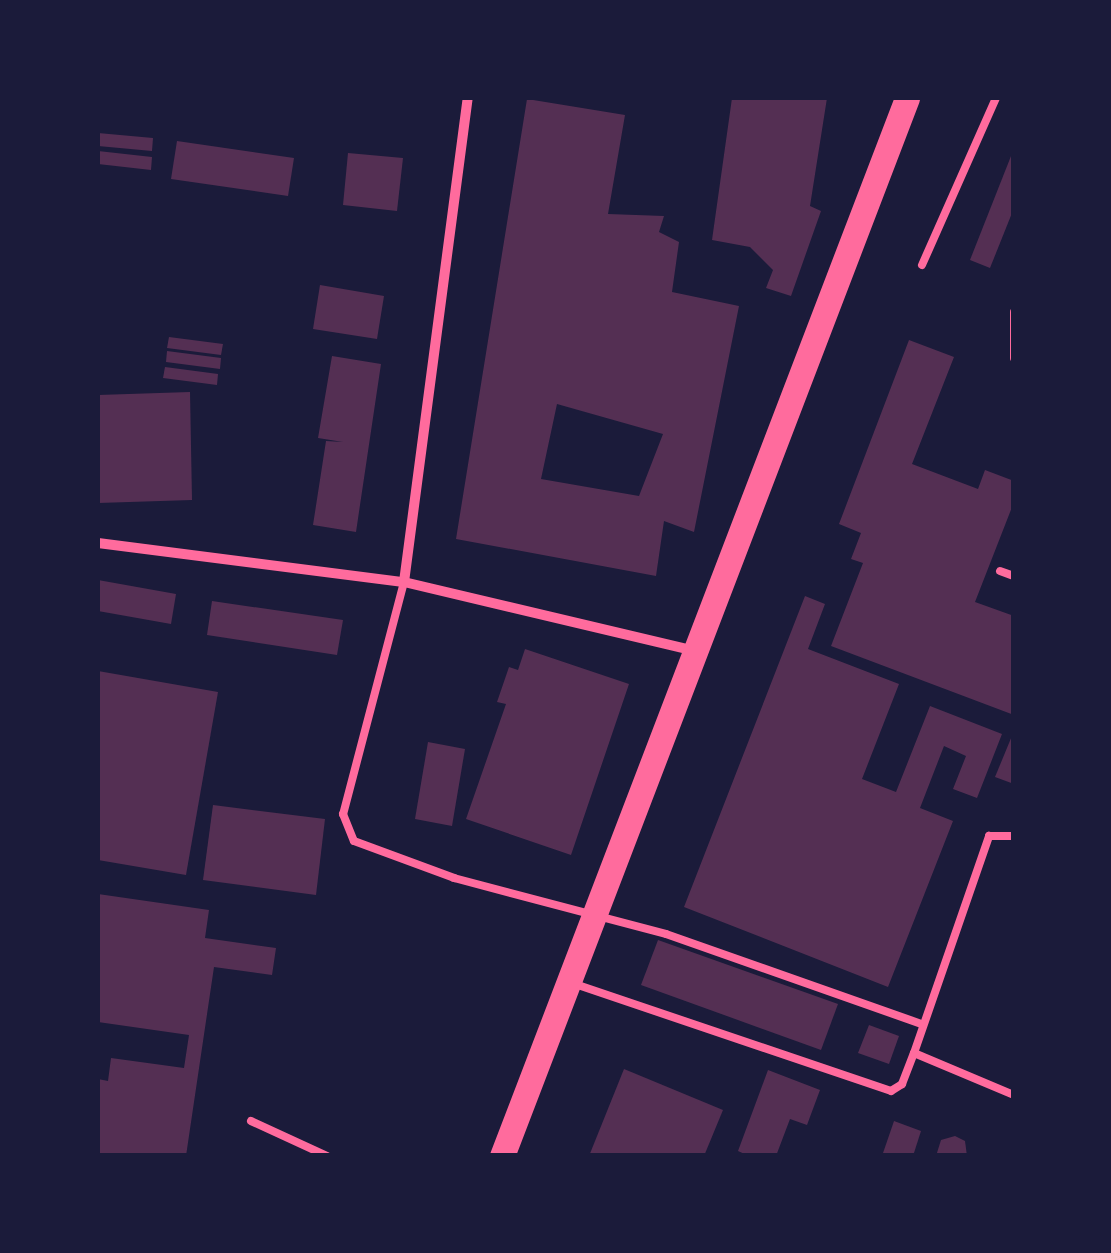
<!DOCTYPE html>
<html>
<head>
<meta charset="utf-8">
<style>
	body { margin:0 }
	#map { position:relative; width:1111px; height:1253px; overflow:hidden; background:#1b1b3a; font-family:"Space Grotesk",sans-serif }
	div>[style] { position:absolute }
	.building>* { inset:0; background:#542f53 }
	.service>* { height:8px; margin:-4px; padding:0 4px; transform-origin:4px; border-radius:4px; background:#ff6b9d }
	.minor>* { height:10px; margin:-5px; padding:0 5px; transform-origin:5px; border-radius:5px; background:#ff6b9d }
	.primary>* { height:25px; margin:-12.5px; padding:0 12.5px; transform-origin:12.5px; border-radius:12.5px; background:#ff6b9d }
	span { translate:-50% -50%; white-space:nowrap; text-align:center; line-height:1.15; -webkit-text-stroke:8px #1b1b3a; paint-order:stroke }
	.frame { position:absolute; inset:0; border:100px solid #1b1b3a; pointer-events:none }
</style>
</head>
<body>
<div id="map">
	<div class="building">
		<div style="clip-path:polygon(732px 98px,827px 98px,810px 206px,821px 211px,791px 296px,766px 288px,773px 270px,750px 247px,712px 240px)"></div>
		<div style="clip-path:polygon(evenodd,527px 99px,625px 115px,608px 214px,664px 216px,659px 232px,679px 242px,672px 292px,739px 306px,694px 532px,664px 521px,656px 576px,456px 539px,527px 99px,557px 404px,663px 434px,639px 496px,541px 479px,557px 404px)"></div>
		<div style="clip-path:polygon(98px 133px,153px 138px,152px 151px,98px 146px)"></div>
		<div style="clip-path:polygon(177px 141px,294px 158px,288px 196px,171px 179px)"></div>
		<div style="clip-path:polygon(98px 151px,152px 157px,151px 170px,98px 164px)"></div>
		<div style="clip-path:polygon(1013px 151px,1014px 208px,990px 268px,970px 260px)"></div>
		<div style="clip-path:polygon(348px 153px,403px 158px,397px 211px,343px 205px)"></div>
		<div style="clip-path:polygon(320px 285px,384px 296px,377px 339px,313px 329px)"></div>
		<div style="clip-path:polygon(169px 337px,223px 344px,221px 355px,167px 348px)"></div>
		<div style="clip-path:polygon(909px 340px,954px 357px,912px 464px,978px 489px,985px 470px,1014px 481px,1014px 502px,975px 602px,1014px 616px,1014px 715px,831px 646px,863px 563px,851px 559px,861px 533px,839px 524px)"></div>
		<div style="clip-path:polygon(167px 351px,221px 358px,220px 369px,166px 362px)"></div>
		<div style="clip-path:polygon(332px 356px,381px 364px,356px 532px,313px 525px,326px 441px,343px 442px,318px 438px)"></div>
		<div style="clip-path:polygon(165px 367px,218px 374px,217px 385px,163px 378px)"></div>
		<div style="clip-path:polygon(190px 392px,192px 500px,98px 503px,98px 395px)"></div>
		<div style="clip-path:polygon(98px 580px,176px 594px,171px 624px,98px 611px)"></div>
		<div style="clip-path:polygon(805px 596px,825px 604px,808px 649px,899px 684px,862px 779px,896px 792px,930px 706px,1002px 734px,977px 798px,953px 789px,966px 756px,944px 746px,920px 808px,953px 821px,888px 987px,684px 907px)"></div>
		<div style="clip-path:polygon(212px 601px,343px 620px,337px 655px,207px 635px)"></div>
		<div style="clip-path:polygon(525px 649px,629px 684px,571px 855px,466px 819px,506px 704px,497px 702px,509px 667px,518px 670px)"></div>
		<div style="clip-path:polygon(98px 671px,218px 692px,186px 875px,98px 860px)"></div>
		<div style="clip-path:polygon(1014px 731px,1014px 784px,995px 777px)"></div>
		<div style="clip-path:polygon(428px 742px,465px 749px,452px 826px,415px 819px)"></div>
		<div style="clip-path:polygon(213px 805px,325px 819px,316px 895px,203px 880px)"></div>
		<div style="clip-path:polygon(98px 894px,209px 910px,205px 938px,276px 948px,272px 975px,214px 967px,186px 1156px,98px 1156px,98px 1079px,108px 1081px,111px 1058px,184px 1068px,189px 1035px,98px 1022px)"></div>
		<div style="clip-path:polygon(658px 940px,838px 1004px,821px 1050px,641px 985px)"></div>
		<div style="clip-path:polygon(869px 1025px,899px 1036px,889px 1064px,858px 1053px)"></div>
		<div style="clip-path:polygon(624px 1069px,723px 1110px,704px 1156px,589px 1156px)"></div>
		<div style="clip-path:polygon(768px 1070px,820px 1090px,807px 1125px,790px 1119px,776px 1156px,749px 1156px,738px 1151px)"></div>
		<div style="clip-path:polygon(894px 1121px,921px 1131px,913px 1156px,882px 1156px)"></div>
		<div style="clip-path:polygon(955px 1136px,965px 1141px,967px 1156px,936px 1156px,941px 1140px)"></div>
	</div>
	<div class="service">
		<div style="left:922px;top:265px;width:183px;rotate:-66.1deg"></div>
		<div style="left:1014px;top:312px;width:46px;rotate:90deg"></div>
		<div style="left:1000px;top:571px;width:15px;rotate:20deg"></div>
		<div style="left:404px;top:582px;width:240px;rotate:104.7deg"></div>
		<div style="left:343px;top:814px;width:29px;rotate:68deg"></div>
		<div style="left:354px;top:841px;width:107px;rotate:20.3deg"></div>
		<div style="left:454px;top:878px;width:219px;rotate:14.8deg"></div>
		<div style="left:666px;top:934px;width:270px;rotate:19.4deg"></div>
		<div style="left:572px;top:983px;width:337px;rotate:18.7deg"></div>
		<div style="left:891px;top:1091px;width:13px;rotate:-32deg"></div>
		<div style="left:902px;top:1084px;width:33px;rotate:-69deg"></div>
		<div style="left:914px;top:1053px;width:230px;rotate:-70.9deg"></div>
		<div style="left:989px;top:836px;width:25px"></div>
		<div style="left:914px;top:1053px;width:108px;rotate:22.8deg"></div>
		<div style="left:251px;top:1121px;width:84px;rotate:24.7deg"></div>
	</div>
	<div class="minor">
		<div style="left:98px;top:543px;width:308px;rotate:7.3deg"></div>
		<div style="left:404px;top:582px;width:300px;rotate:13.3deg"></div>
		<div style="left:404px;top:582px;width:488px;rotate:-82.5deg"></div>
	</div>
	<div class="primary">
		<div style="left:502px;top:1156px;width:1133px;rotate:-69.05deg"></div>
	</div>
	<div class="frame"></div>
</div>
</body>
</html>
